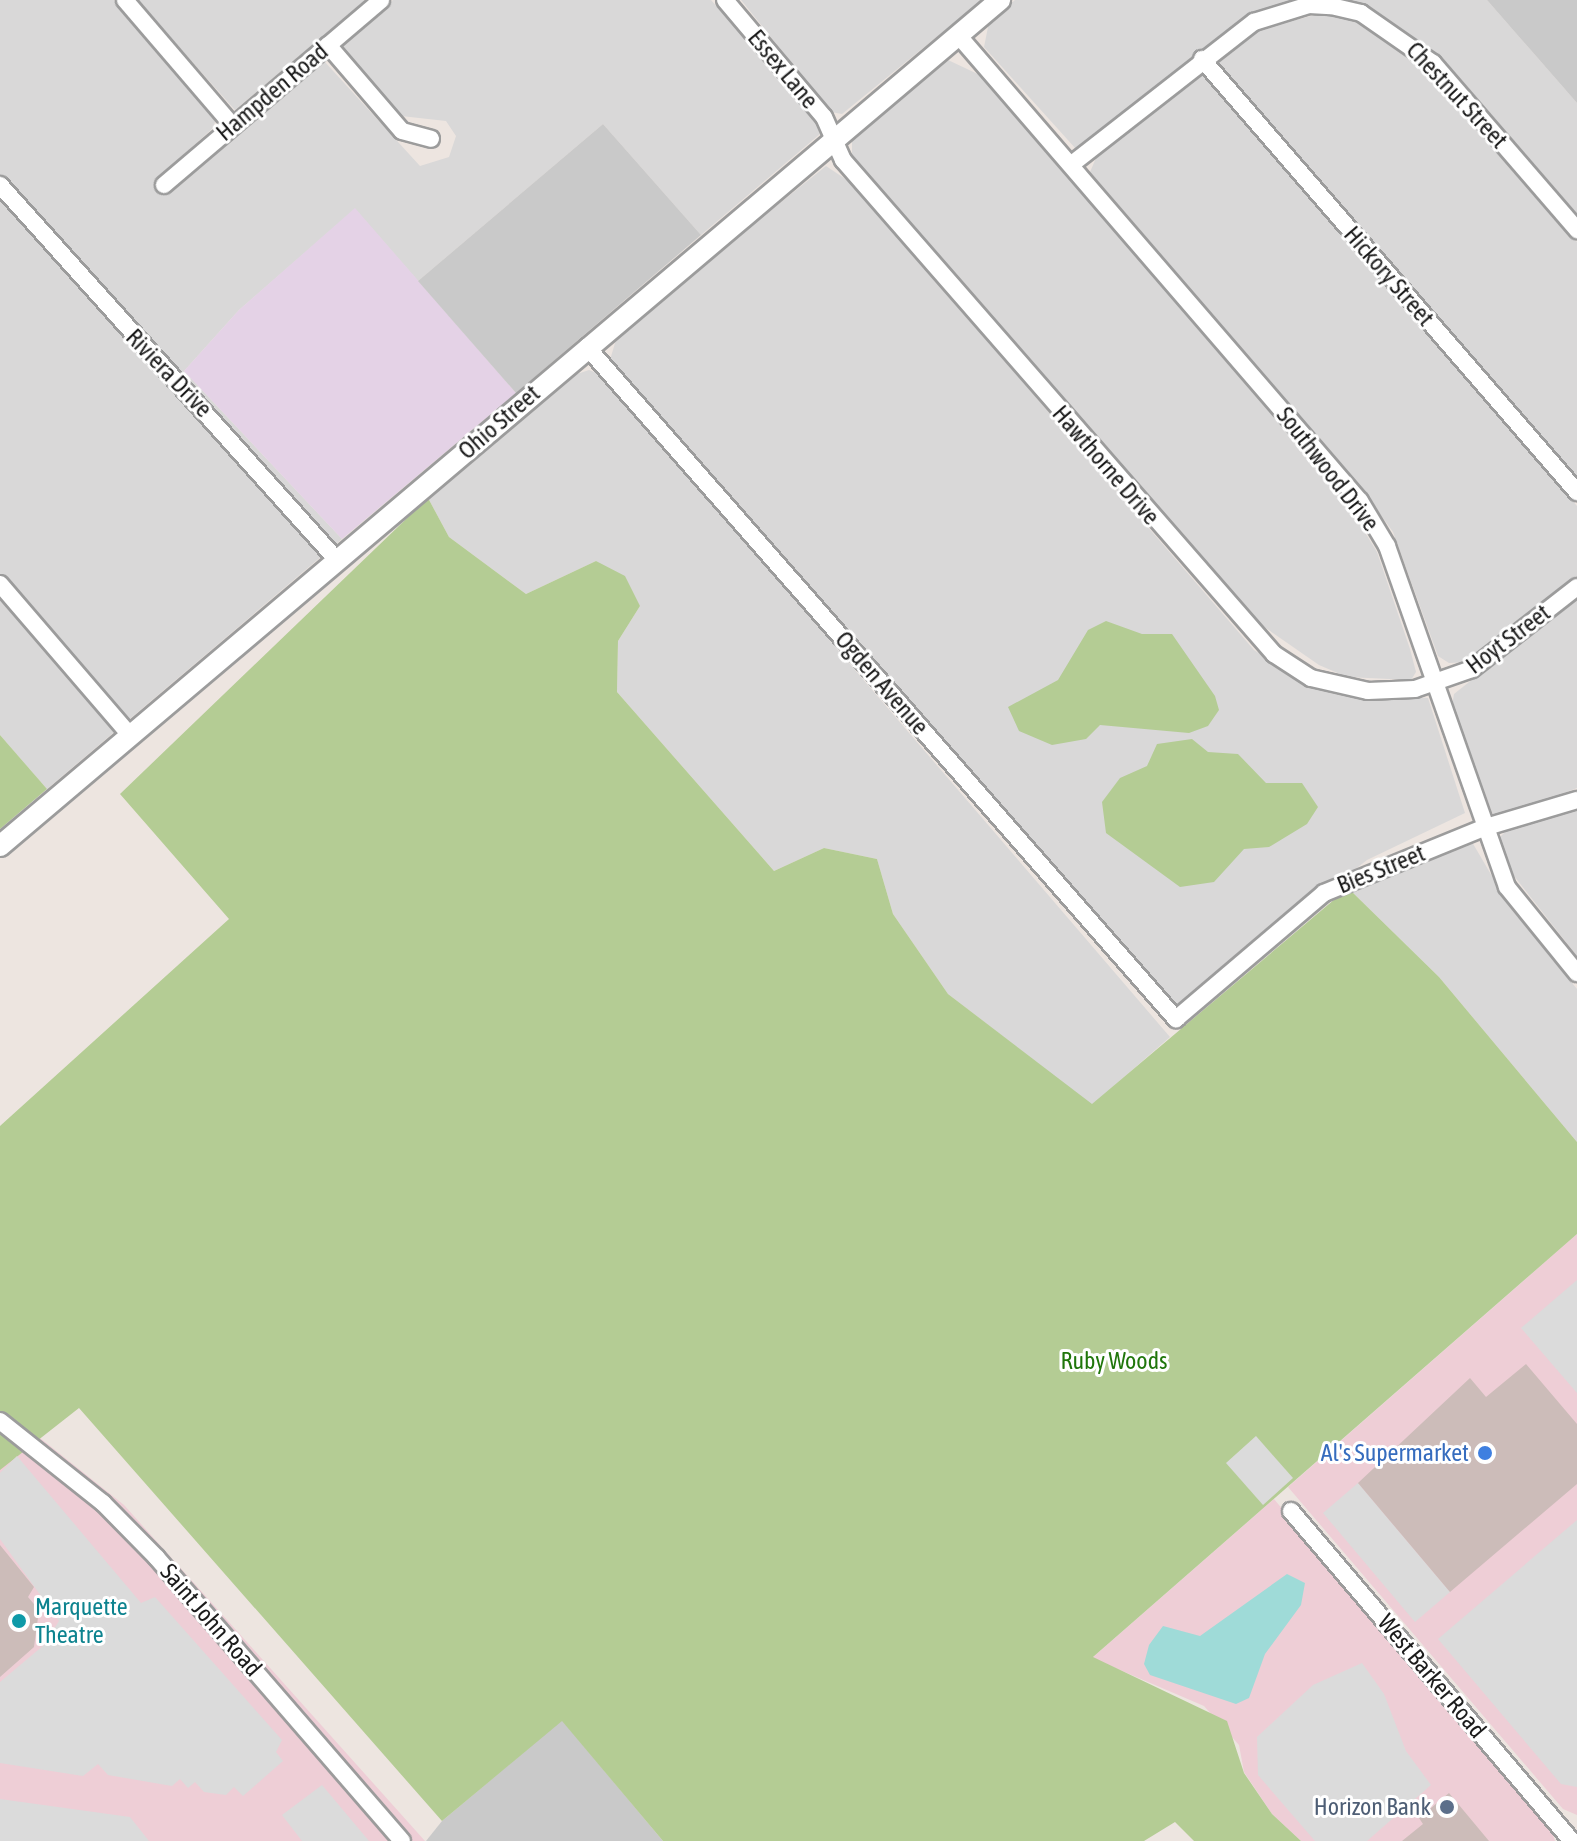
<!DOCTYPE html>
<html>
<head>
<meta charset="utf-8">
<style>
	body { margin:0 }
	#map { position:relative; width:1577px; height:1841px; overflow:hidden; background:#ede5e0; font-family:"Asap Condensed",sans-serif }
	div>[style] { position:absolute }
	.residential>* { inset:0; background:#d9d8d8 }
	.commercial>* { inset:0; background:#eeced6 }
	.industrial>* { inset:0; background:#e4d2e6 }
	.religious>* { inset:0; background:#c9c9c9 }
	.forest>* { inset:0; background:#b4cc94 }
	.parking>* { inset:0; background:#dbdbdb }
	.water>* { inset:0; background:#9fdbd8 }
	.building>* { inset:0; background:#ccbcb9 }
	.roads { filter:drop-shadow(2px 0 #9c9c9c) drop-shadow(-2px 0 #9c9c9c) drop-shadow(0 2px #9c9c9c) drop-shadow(0 -2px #9c9c9c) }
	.minor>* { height:16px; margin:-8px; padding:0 8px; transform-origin:8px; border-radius:8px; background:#fff }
	.tertiary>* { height:20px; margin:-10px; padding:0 10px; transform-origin:10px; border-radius:10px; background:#fff }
	.dots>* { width:22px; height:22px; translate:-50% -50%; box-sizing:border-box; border:4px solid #fff; border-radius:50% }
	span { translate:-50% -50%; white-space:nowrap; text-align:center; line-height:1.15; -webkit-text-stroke:6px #fff; paint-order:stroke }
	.street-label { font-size:24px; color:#1b1b1b }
	.park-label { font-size:24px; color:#20760b }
	.shop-label { font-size:24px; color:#366cbe }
	.right { translate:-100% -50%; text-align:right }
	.culture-label { font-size:24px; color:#0d838f }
	.left { translate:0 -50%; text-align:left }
	.service-label { font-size:24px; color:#4e5e75 }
</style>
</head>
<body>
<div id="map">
	<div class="residential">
		<div style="clip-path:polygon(0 0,114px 0,206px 108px,216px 119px,213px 128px,154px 181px,163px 193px,324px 61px,420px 166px,449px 157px,456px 136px,446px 121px,401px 116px,343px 53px,344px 41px,393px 0,711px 0,818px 122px,820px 134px,701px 235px,603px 124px,418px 281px,355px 209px,239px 310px,184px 371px,342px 539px,47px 789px,0 735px)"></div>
		<div style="clip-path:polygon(137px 0,366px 0,235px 110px)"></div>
		<div style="clip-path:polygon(741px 0,982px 0,842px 114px,831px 112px)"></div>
		<div style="clip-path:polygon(1015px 0,1310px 0,1244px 20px,1076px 149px,984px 47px,989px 22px)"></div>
		<div style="clip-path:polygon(1338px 0,1487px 0,1577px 103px,1577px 221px,1429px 49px,1367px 8px)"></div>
		<div style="clip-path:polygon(1315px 15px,1337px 15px,1383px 33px,1417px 60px,1577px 242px,1577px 479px,1218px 62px,1218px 57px,1252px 31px)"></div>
		<div style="clip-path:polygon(948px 60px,984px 77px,1341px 493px,1377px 552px,1410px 649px,1416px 672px,1411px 680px,1347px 677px,1319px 665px,1247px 615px,852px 158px,852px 139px)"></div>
		<div style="clip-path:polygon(1197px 74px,1208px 77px,1577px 506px,1577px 578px,1470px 662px,1449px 663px,1438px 656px,1393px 532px,1360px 486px,1090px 172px,1096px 158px)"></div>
		<div style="clip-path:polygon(826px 166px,850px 182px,1254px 650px,1304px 683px,1334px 694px,1428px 698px,1465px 813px,1367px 860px,1176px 1010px,610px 360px,618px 333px)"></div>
		<div style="clip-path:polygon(589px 370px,602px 375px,1170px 1037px,1092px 1105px,948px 994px,893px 914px,877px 859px,824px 848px,774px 871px,617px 692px,618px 641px,640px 606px,596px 561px,526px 594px,449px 537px,428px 498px,568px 377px)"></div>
		<div style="clip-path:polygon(1577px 596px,1577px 788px,1495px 820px,1452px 706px,1454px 694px)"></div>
		<div style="clip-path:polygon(1577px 808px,1577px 956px,1514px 876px,1497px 840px,1507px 830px)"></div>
		<div style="clip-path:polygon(1461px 841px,1472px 842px,1510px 907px,1577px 989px,1577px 1142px,1439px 977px,1348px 888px)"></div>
	</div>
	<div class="commercial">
		<div style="clip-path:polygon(1577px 1234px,1577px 1815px,1563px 1809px,1288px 1487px)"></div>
		<div style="clip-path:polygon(0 1406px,124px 1505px,425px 1841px,0 1841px)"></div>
		<div style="clip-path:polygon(1274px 1499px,1553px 1835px,1555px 1841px,1301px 1841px,1272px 1814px,1244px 1772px,1239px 1745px,1204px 1706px,1092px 1658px)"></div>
	</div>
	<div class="industrial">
		<div style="clip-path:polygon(355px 208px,516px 393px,342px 539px,184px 371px,239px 310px)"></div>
	</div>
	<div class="religious">
		<div style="clip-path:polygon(1487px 0,1577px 0,1577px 103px)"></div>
		<div style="clip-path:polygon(603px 124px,701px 235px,516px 393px,418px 281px)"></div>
		<div style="clip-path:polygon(562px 1720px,663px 1841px,426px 1841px,442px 1821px)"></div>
	</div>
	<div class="forest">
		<div style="clip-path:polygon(428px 498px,449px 537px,526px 594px,596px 561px,625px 576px,640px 606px,618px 641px,617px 692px,774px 871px,824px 848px,877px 859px,893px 914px,948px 994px,1092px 1104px,1348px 888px,1439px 977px,1577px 1142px,1577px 1234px,1093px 1657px,1227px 1721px,1244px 1773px,1272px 1814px,1301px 1841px,1194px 1841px,1175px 1822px,1144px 1841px,663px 1841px,562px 1721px,442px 1821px,79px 1408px,0 1470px,0 1126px,229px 919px,120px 794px)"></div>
		<div style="clip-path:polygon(1106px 621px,1142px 634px,1172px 634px,1215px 696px,1219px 710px,1208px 726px,1189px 733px,1100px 725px,1086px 739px,1052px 745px,1019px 731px,1008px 707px,1058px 680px,1088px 630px)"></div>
		<div style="clip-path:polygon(0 735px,47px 789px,0 829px)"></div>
		<div style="clip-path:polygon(1192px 739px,1208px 752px,1238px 754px,1266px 783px,1302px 783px,1318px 807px,1307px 824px,1269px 847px,1244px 849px,1214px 882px,1180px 887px,1106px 833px,1102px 802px,1120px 778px,1147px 766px,1157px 744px)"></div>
	</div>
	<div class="parking">
		<div style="clip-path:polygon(1577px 1280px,1577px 1393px,1521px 1328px)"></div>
		<div style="clip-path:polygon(1256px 1436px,1293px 1478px,1263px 1505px,1226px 1463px)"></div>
		<div style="clip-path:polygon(17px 1456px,141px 1603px,155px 1597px,282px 1740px,276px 1752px,283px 1761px,243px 1796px,234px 1787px,226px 1795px,204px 1792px,195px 1782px,188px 1788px,180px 1779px,172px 1786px,108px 1775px,98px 1764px,83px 1776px,0 1763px,0 1682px,44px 1645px,59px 1621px,0 1539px,0 1473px)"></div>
		<div style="clip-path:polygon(1358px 1483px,1450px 1592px,1415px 1622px,1323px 1513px)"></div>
		<div style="clip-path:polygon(1577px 1520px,1577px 1787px,1561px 1784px,1438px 1639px)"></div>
		<div style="clip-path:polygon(1362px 1663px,1384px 1694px,1406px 1751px,1431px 1785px,1367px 1841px,1315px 1841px,1258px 1775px,1257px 1737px,1313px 1685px)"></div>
		<div style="clip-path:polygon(322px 1785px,369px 1841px,302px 1841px,282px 1815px)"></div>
		<div style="clip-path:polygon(0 1799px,130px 1817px,149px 1841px,0 1841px)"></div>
	</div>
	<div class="water">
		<div style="clip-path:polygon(1287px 1574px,1305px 1583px,1301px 1605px,1265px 1654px,1249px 1698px,1236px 1704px,1150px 1675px,1144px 1664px,1149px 1645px,1163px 1626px,1200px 1636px)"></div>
	</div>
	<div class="building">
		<div style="clip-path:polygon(1526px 1364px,1577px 1424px,1577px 1484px,1450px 1592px,1358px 1483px,1470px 1378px,1486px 1397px)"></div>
		<div style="clip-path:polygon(0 1545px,34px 1587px,28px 1597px,39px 1610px,34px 1647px,0 1677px)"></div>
		<div style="clip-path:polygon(1449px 1793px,1489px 1841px,1402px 1841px,1423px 1824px,1419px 1818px)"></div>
	</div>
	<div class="roads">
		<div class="minor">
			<div style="left:125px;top:0;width:165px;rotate:49.4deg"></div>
			<div style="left:725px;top:0;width:153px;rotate:49.8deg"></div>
			<div style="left:824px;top:117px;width:47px;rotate:66.2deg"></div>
			<div style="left:843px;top:160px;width:656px;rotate:48.9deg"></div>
			<div style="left:1274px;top:654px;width:44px;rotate:33deg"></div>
			<div style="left:1311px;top:678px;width:58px;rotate:12.8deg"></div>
			<div style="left:1368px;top:691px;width:47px;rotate:-2.4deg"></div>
			<div style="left:1415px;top:689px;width:60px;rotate:-19.3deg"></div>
			<div style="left:1472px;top:669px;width:133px;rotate:-38deg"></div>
			<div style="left:958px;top:35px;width:615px;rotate:49.22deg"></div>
			<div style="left:1360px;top:501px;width:52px;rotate:59deg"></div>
			<div style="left:1387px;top:546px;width:361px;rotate:70.6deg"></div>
			<div style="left:1507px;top:887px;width:111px;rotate:50.9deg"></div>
			<div style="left:328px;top:45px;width:113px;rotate:49.3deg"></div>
			<div style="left:402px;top:131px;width:30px;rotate:15deg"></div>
			<div style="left:1202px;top:59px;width:573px;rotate:49.11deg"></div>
			<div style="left:1072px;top:164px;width:231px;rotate:-38deg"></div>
			<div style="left:1254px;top:22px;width:58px;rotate:-17.2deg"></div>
			<div style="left:1309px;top:5px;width:22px;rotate:3deg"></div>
			<div style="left:1331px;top:6px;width:31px;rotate:13deg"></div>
			<div style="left:1361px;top:13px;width:88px;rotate:34.8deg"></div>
			<div style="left:1433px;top:63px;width:221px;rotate:49.2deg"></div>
			<div style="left:0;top:185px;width:504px;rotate:48.06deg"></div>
			<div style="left:164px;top:185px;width:285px;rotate:-40.4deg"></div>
			<div style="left:587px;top:347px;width:894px;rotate:48.77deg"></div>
			<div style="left:1176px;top:1019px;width:194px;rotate:-40.4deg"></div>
			<div style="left:1324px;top:893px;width:172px;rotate:-22.2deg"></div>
			<div style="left:1483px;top:828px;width:98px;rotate:-16.6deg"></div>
			<div style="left:0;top:584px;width:199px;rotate:49.3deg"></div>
			<div style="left:0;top:1421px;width:132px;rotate:38.5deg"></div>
			<div style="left:103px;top:1503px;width:77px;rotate:45.5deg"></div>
			<div style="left:157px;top:1558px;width:374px;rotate:49.1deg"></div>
			<div style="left:1291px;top:1511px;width:433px;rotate:49.6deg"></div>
		</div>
		<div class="tertiary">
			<div style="left:0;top:846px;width:1310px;rotate:-40.23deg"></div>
		</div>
	</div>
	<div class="dots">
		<div style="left:1485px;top:1453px;background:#3f7fe0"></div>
		<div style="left:19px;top:1621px;background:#0f9aa8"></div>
		<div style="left:1447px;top:1807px;background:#5c6f8a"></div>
	</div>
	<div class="street-label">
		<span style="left:783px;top:69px;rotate:50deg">Essex Lane</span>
		<span style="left:272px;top:92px;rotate:-40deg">Hampden Road</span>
		<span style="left:1457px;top:95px;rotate:47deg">Chestnut Street</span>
		<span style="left:1389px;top:276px;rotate:49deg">Hickory Street</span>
		<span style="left:169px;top:373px;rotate:46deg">Riviera Drive</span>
		<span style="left:499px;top:422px;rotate:-41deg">Ohio Street</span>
		<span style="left:1106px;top:465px;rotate:49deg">Hawthorne Drive</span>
		<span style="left:1328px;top:469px;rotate:52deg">Southwood Drive</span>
		<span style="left:1508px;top:639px;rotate:-37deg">Hoyt Street</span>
		<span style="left:882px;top:683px;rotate:49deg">Ogden Avenue</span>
		<span style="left:1381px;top:869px;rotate:-22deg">Bies Street</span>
		<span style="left:211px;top:1620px;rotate:49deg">Saint John Road</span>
		<span style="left:1432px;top:1676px;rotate:50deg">West Barker Road</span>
	</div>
	<div class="park-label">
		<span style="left:1114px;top:1361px">Ruby Woods</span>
	</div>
	<div class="shop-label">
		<span class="right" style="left:1469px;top:1453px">Al's Supermarket</span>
	</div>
	<div class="culture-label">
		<span class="left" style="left:35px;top:1621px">Marquette<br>Theatre</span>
	</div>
	<div class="service-label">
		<span class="right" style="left:1431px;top:1807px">Horizon Bank</span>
	</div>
</div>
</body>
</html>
